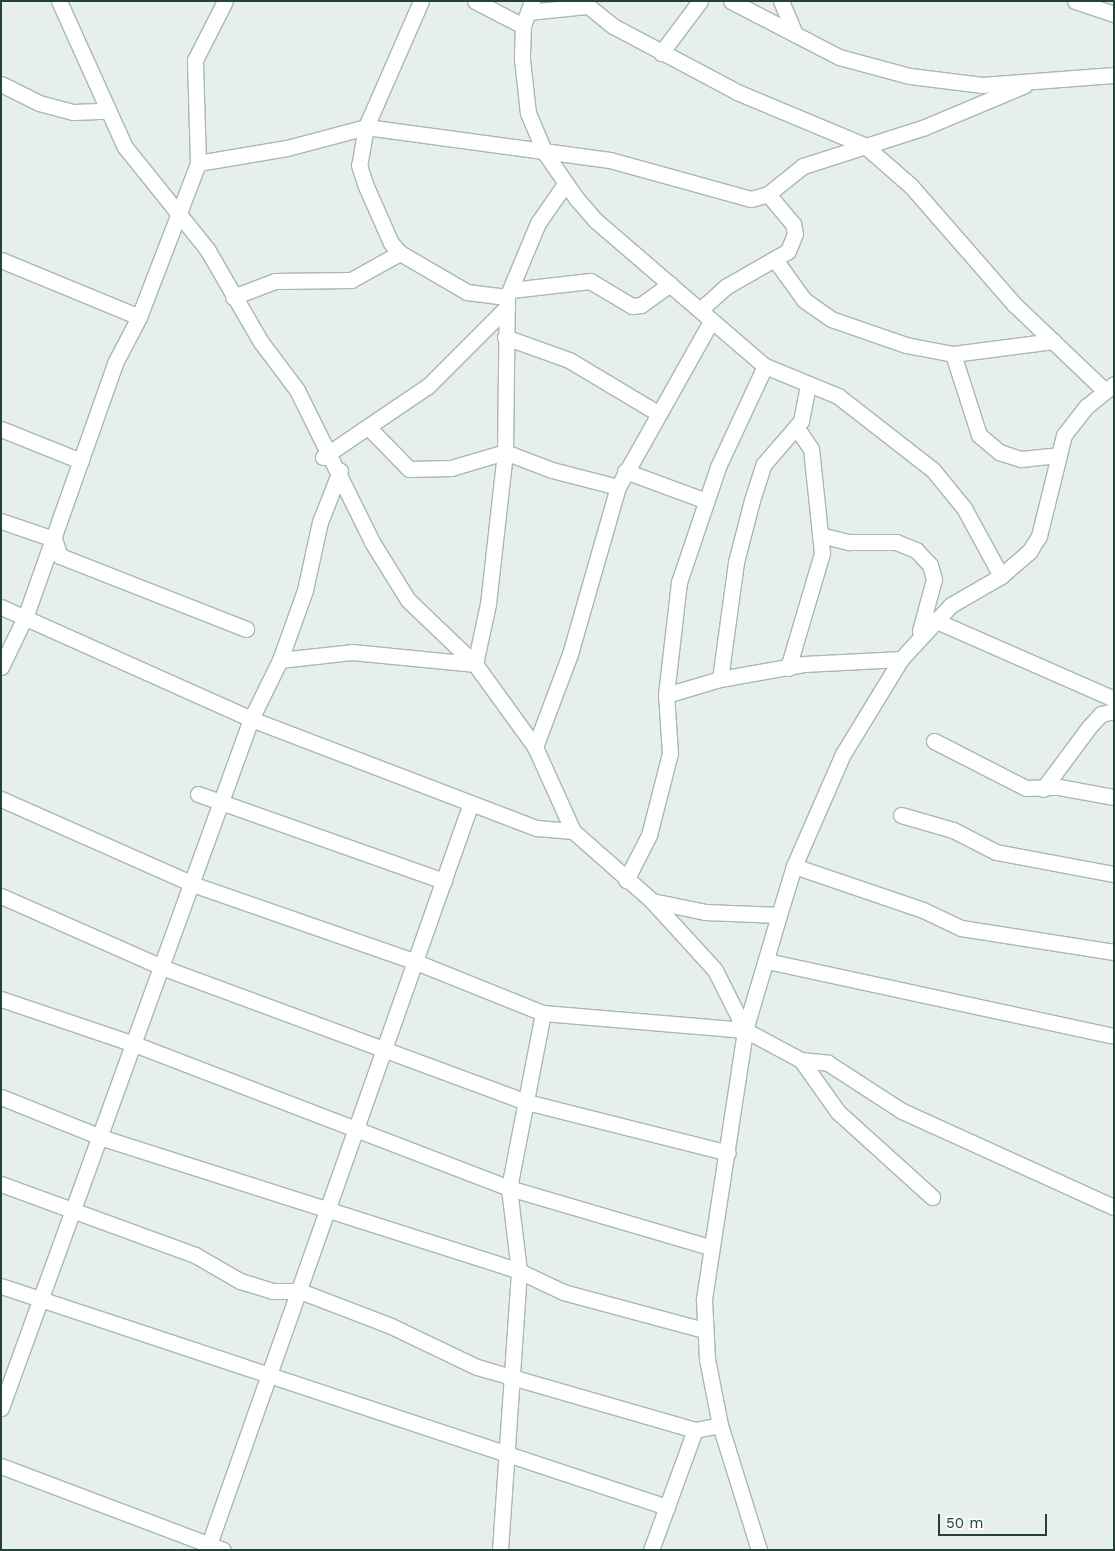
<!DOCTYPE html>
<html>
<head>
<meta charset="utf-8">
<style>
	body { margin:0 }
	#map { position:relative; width:1115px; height:1551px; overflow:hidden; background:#e6efeb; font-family:"Work Sans",sans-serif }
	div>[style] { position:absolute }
	.roads { filter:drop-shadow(1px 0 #a8b8b2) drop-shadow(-1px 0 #a8b8b2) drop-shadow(0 1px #a8b8b2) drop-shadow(0 -1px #a8b8b2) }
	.minor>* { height:15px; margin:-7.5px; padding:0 7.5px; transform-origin:7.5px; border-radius:7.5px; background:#fff }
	span { translate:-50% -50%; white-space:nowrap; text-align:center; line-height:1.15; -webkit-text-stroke:5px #f7fbf9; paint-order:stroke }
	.frame { position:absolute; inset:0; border:2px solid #24423a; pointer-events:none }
	.scale { position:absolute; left:938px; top:1514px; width:109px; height:22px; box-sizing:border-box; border:2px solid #24423a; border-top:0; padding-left:6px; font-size:15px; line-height:18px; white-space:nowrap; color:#24423a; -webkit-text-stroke:4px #f7fbf9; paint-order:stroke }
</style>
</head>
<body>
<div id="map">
	<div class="roads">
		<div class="minor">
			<div style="left:59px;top:1px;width:160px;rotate:65.7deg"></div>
			<div style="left:125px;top:147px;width:131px;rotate:51.2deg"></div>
			<div style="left:207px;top:249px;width:108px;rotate:59.9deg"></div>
			<div style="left:261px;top:342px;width:60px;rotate:53.1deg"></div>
			<div style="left:297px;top:390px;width:169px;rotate:63.7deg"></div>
			<div style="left:372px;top:542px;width:68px;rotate:58.2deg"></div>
			<div style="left:408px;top:600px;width:93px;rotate:43.7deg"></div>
			<div style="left:475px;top:664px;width:102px;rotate:54.1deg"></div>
			<div style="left:535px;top:747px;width:92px;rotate:65.7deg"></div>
			<div style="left:573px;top:831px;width:106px;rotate:41.5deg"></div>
			<div style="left:652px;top:901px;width:54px;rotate:11.7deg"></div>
			<div style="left:705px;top:912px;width:74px;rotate:2.3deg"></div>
			<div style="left:421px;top:1px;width:137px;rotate:113.6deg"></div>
			<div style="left:366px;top:127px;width:39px;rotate:100deg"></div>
			<div style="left:359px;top:165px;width:20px;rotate:72deg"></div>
			<div style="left:365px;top:184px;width:64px;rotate:66.2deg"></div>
			<div style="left:391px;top:243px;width:13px;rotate:48deg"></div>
			<div style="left:400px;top:253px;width:78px;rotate:30.2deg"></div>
			<div style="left:467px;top:292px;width:40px;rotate:7.1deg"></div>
			<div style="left:475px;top:1px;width:54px;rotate:27.5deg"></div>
			<div style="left:532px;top:1px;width:27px;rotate:110deg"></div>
			<div style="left:523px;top:26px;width:33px;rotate:92deg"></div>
			<div style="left:522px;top:59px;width:54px;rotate:83.7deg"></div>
			<div style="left:528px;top:113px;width:43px;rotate:67deg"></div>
			<div style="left:545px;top:153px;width:55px;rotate:55.4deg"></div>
			<div style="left:576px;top:198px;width:29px;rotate:49deg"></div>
			<div style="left:595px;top:220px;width:224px;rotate:40.7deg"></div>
			<div style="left:765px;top:366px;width:79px;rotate:22.3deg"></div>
			<div style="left:838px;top:396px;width:120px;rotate:37.9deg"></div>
			<div style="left:933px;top:470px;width:49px;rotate:50.8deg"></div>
			<div style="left:964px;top:508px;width:77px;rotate:61.4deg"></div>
			<div style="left:582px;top:1px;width:40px;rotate:39deg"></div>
			<div style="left:613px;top:26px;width:140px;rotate:28deg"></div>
			<div style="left:737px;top:92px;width:138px;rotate:22.7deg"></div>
			<div style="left:864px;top:145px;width:62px;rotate:41.1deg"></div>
			<div style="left:911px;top:186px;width:157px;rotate:48.9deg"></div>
			<div style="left:1014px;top:304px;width:126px;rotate:43.7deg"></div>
			<div style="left:731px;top:1px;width:122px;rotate:27.4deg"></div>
			<div style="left:839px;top:57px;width:73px;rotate:15deg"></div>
			<div style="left:910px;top:76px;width:73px;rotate:7.1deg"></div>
			<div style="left:982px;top:85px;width:132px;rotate:-4.3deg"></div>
			<div style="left:781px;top:1px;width:36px;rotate:67deg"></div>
			<div style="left:1075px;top:1px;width:41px;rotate:18.4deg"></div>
			<div style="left:528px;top:12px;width:59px;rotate:-5.8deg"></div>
			<div style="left:661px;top:53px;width:65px;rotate:-53.1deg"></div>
			<div style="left:1px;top:84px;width:42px;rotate:26.6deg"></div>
			<div style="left:39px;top:103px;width:35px;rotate:15deg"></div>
			<div style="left:73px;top:112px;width:33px;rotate:-2deg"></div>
			<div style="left:198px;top:163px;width:90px;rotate:-9.6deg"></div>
			<div style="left:287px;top:148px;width:82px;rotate:-14.9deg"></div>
			<div style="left:366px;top:127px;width:246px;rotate:7.7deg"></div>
			<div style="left:610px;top:160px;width:146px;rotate:15.5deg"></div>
			<div style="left:751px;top:199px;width:18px;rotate:-16deg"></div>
			<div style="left:768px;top:194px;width:45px;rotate:-38.7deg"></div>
			<div style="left:803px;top:166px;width:128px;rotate:-17.7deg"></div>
			<div style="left:925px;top:127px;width:108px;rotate:-22.8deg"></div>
			<div style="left:1px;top:260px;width:149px;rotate:22.4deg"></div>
			<div style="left:776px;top:261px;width:48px;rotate:54.3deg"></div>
			<div style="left:804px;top:300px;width:33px;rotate:35deg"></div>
			<div style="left:831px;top:319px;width:79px;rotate:19.1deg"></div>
			<div style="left:906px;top:345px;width:48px;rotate:10.8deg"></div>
			<div style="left:953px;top:354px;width:101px;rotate:-7.4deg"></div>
			<div style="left:511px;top:290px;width:80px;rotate:-6.5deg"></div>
			<div style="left:590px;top:281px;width:49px;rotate:30.8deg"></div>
			<div style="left:632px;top:306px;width:9px;rotate:-6deg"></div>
			<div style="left:641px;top:305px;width:36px;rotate:-36deg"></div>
			<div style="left:233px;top:297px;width:45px;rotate:-20.9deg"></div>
			<div style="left:275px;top:281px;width:76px;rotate:-0.8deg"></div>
			<div style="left:351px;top:280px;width:56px;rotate:-28.9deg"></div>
			<div style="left:700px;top:310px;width:36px;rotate:-42deg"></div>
			<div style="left:727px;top:286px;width:70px;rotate:-29.8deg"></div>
			<div style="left:788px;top:251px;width:18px;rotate:-68deg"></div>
			<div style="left:795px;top:234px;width:10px;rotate:-101deg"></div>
			<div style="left:793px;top:224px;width:39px;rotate:-130deg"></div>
			<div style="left:505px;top:337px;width:68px;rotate:19.8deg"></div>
			<div style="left:569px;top:360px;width:101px;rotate:30.9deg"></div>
			<div style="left:953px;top:354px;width:85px;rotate:72.2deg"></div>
			<div style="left:979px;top:435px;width:26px;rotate:40deg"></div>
			<div style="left:999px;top:452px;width:23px;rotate:18deg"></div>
			<div style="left:1021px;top:459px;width:37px;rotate:-6deg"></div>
			<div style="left:765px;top:366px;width:111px;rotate:115deg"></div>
			<div style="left:718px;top:467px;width:121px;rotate:108.7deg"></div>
			<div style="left:679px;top:582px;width:114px;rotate:96.6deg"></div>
			<div style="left:666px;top:695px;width:56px;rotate:-16.5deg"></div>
			<div style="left:720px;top:679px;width:85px;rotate:-10.1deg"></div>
			<div style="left:804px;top:664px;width:97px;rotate:-3deg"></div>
			<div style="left:1px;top:429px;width:86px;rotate:21.8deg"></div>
			<div style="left:370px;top:429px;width:56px;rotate:45.7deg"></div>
			<div style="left:409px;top:469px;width:42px;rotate:-1.4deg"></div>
			<div style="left:451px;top:468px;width:56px;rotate:-16.5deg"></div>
			<div style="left:505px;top:452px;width:50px;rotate:21deg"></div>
			<div style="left:552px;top:470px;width:68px;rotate:14.4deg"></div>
			<div style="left:323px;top:457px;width:127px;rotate:-34.1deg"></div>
			<div style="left:428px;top:386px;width:112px;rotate:-45deg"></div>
			<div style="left:625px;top:471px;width:86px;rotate:20.3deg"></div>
			<div style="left:1px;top:521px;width:56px;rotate:18.8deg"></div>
			<div style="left:54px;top:539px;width:18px;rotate:71deg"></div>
			<div style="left:60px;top:556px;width:200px;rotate:21.4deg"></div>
			<div style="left:820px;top:535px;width:30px;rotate:14deg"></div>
			<div style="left:849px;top:542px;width:47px"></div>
			<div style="left:896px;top:542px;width:22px;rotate:22deg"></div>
			<div style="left:916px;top:550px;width:21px;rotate:47deg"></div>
			<div style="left:930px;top:565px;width:15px;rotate:74deg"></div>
			<div style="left:934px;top:579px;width:54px;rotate:105.1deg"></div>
			<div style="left:1px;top:607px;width:274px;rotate:24.1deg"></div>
			<div style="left:251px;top:719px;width:306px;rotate:20.9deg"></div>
			<div style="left:537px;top:828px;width:36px;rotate:5deg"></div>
			<div style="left:934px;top:620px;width:197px;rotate:23.7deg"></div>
			<div style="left:280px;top:660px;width:72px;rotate:-6.3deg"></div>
			<div style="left:352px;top:652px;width:124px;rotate:5.6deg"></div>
			<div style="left:475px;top:664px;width:61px;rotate:-77.8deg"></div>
			<div style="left:488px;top:604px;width:153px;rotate:-83.6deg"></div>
			<div style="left:505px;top:452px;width:155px;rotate:-89.3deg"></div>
			<div style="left:507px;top:297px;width:80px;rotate:-67.3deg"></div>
			<div style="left:538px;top:223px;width:47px;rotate:-55.3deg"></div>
			<div style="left:1px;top:667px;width:58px;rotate:-64.3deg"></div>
			<div style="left:26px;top:615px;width:267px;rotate:-70.5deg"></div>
			<div style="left:115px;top:363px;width:52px;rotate:-62.4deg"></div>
			<div style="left:139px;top:317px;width:165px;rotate:-69deg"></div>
			<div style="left:198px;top:163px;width:103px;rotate:-91.7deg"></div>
			<div style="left:195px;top:60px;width:66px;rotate:-63deg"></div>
			<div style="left:788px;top:668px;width:120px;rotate:-73.5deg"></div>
			<div style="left:822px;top:553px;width:105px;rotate:-96deg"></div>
			<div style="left:811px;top:449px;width:25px;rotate:-124deg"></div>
			<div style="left:720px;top:679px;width:118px;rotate:-82.2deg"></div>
			<div style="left:736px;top:562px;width:64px;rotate:-75.5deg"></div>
			<div style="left:752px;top:500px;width:38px;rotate:-72deg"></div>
			<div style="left:764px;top:464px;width:57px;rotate:-49.3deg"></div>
			<div style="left:801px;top:421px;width:36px;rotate:-79deg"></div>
			<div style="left:934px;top:741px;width:103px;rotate:27.1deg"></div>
			<div style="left:1026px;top:788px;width:33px;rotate:-2deg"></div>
			<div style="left:1059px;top:787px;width:56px;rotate:10.3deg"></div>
			<div style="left:535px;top:747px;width:99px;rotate:-69.4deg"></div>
			<div style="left:570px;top:654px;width:174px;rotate:-74deg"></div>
			<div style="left:618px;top:487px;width:190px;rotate:-60.7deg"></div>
			<div style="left:1043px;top:789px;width:77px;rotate:-53.4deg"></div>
			<div style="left:1089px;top:727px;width:18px;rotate:-47deg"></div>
			<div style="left:1101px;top:714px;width:13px;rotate:-13deg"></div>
			<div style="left:198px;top:794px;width:261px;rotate:19.5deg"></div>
			<div style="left:1px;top:799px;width:212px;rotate:23.9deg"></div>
			<div style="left:195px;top:885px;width:234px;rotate:19.2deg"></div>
			<div style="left:416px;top:962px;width:137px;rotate:21.9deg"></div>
			<div style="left:901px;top:815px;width:54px;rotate:16.1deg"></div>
			<div style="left:953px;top:830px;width:48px;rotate:27.1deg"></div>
			<div style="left:996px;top:852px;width:120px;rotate:10.6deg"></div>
			<div style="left:794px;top:866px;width:136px;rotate:18.8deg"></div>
			<div style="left:923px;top:910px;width:42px;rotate:25.3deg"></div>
			<div style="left:961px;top:928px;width:155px;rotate:8.9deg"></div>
			<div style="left:626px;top:880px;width:51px;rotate:-62.9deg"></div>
			<div style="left:649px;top:835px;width:85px;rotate:-75.6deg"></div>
			<div style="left:670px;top:753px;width:58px;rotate:-93.9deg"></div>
			<div style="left:1px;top:896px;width:178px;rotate:23.8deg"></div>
			<div style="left:164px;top:968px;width:383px;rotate:20.3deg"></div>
			<div style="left:523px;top:1101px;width:211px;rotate:14.2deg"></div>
			<div style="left:652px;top:901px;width:93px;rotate:47.6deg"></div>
			<div style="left:715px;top:970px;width:67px;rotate:63.4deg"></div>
			<div style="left:767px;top:961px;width:355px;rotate:12.2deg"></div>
			<div style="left:1px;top:999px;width:140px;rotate:18.7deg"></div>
			<div style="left:134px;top:1044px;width:402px;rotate:21deg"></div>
			<div style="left:509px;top:1188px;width:209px;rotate:16.4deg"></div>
			<div style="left:801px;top:1060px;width:27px;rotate:6deg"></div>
			<div style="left:828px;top:1063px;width:88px;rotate:33deg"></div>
			<div style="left:902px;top:1111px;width:233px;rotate:24.4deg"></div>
			<div style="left:1px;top:1097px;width:110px;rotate:21.9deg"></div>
			<div style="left:103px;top:1138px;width:437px;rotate:17.7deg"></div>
			<div style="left:519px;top:1271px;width:49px;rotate:25.5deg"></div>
			<div style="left:563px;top:1292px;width:146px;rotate:15.1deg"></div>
			<div style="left:1px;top:1184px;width:207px;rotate:20.1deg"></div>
			<div style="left:195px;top:1255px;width:52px;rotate:30deg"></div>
			<div style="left:240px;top:1281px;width:34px;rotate:17deg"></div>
			<div style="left:272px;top:1291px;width:28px"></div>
			<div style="left:300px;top:1291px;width:97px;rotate:21deg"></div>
			<div style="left:391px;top:1326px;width:95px;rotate:25.5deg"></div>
			<div style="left:477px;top:1367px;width:227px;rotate:16.1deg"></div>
			<div style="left:695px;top:1430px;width:25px;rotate:-11deg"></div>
			<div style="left:1px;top:1286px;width:702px;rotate:18.36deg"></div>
			<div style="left:1px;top:1408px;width:733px;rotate:-70.06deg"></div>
			<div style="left:251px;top:719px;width:66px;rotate:-63.8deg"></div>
			<div style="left:280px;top:660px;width:74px;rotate:-70.3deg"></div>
			<div style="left:305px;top:590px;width:70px;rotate:-77.6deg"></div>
			<div style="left:320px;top:522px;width:55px;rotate:-68.6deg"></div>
			<div style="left:1px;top:1466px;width:237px;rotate:20.7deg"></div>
			<div style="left:207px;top:1550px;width:792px;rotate:-70.54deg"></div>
			<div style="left:500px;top:1550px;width:280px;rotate:-86.1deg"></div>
			<div style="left:519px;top:1271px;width:84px;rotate:-96.9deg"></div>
			<div style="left:509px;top:1188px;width:178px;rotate:-79deg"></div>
			<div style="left:543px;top:1013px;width:203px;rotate:4.8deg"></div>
			<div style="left:745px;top:1030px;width:64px;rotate:28.2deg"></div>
			<div style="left:801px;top:1060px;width:64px;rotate:54.6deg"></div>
			<div style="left:838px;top:1112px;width:127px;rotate:42.1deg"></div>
			<div style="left:651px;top:1550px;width:128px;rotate:-69.9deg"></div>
			<div style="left:759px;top:1550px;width:131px;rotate:-107.3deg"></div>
			<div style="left:720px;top:1425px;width:67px;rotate:-101.1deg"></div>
			<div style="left:707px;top:1359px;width:60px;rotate:-92.9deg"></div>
			<div style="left:704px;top:1299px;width:272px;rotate:-81.3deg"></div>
			<div style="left:745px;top:1030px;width:120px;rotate:-73.5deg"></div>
			<div style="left:779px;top:915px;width:51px;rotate:-73deg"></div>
			<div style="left:794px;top:866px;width:122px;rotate:-66.4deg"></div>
			<div style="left:843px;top:754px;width:111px;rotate:-58.6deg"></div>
			<div style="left:901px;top:659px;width:74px;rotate:-47.2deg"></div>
			<div style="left:951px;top:605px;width:58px;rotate:-30.1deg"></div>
			<div style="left:1001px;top:576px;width:37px;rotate:-41deg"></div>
			<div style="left:1029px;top:552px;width:19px;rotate:-58deg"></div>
			<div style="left:1039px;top:536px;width:104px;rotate:-76.1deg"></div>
			<div style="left:1064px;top:435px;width:37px;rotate:-52deg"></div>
			<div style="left:1087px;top:406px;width:35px;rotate:-39deg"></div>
		</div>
	</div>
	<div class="frame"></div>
	<div class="scale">50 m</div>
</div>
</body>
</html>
